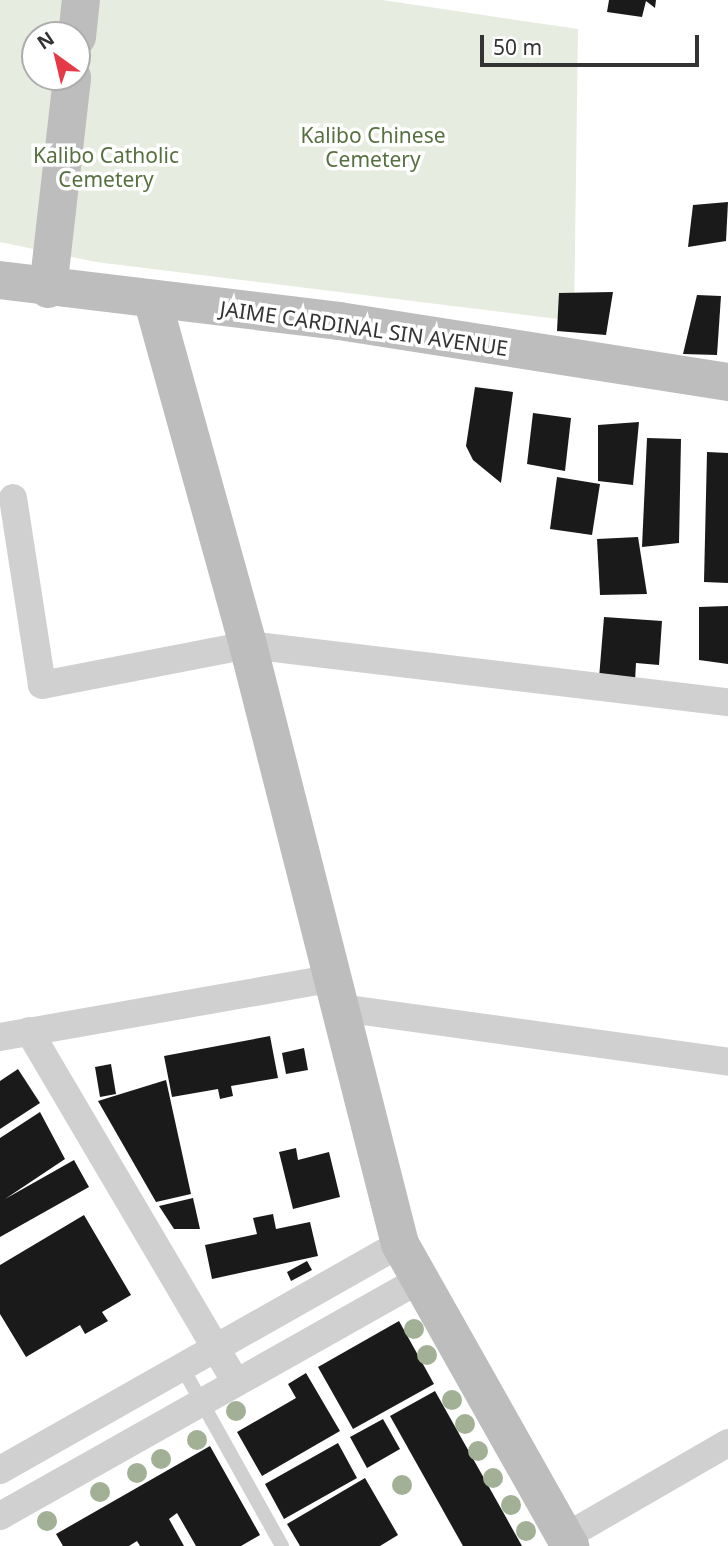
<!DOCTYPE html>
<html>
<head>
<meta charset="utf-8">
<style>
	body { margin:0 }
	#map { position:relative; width:728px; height:1546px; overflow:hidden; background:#fff; font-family:"Noto Sans",sans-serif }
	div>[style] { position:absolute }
	.green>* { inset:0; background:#e6ecdf }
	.building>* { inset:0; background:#1a1a1a }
	.lane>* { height:14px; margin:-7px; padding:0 7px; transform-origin:7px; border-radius:7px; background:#d0d0d0 }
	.street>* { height:28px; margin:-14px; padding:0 14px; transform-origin:14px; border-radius:14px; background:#d0d0d0 }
	.secondary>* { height:38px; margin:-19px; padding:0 19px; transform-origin:19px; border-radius:19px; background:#bdbdbd }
	.trees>* { width:20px; height:20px; margin:-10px; border-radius:50%; background:#a2b095 }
	span { translate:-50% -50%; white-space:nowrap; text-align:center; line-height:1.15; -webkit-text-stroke:7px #fff; paint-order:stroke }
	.park-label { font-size:21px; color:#56703f }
	.street-label { font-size:21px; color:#333 }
	.north { position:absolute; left:21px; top:21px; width:70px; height:70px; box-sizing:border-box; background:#fff; border:2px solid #adadad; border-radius:50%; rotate:326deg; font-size:19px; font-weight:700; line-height:28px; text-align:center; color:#333 }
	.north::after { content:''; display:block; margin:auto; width:24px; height:32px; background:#e63946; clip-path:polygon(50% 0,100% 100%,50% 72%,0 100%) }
	.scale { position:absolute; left:480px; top:35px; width:219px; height:32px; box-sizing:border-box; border:4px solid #333; border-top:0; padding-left:9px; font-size:21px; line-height:24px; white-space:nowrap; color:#333; -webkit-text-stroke:5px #fff; paint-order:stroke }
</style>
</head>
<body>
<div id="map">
	<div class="green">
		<div style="clip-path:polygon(evenodd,0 0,382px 0,578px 29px,574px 321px,96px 262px,0 242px,0 0,35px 35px,77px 35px,77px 77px,35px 77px,35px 35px)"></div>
	</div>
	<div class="building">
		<div style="clip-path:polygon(609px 0,656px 0,655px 8px,646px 1px,642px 17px,607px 12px)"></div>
		<div style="clip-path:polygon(728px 202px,726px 241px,688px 247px,693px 205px)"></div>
		<div style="clip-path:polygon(613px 292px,606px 335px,557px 331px,559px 293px)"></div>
		<div style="clip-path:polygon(697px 295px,721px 296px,717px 355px,683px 354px)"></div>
		<div style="clip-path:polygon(475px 387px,513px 392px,501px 483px,473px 460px,466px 446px)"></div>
		<div style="clip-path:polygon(533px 413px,571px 418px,565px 471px,527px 464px)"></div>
		<div style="clip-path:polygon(639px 422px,633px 485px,598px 481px,598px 425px)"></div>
		<div style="clip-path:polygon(647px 438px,681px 439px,679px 543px,642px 547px)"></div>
		<div style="clip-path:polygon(707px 452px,728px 453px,728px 583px,704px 582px)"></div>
		<div style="clip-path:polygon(557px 477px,600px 484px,592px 535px,550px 529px)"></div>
		<div style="clip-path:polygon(638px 537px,647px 594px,600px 595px,597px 539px)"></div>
		<div style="clip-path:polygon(728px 606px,728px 664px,699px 660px,699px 607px)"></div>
		<div style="clip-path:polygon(604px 617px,662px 621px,659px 665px,636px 663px,635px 681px,599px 678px)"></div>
		<div style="clip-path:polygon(270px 1036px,278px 1078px,231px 1086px,233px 1096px,220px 1099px,218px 1089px,172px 1097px,164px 1056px)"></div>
		<div style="clip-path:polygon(304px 1048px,308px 1070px,286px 1074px,282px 1053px)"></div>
		<div style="clip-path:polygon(111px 1064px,116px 1094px,100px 1097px,95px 1067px)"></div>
		<div style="clip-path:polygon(18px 1069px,40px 1103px,0 1129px,0 1081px)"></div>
		<div style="clip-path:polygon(166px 1080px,191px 1194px,156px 1202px,98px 1101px)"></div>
		<div style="clip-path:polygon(40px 1112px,65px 1159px,5px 1199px,74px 1160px,89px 1187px,0 1237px,0 1138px)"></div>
		<div style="clip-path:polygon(296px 1148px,298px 1160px,329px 1152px,340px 1197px,293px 1209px,279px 1152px)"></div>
		<div style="clip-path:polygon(193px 1198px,200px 1229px,174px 1229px,159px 1206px)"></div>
		<div style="clip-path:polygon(273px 1214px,276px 1229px,310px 1222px,318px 1256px,212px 1279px,205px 1245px,257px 1234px,253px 1218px)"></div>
		<div style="clip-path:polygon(84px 1215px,131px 1295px,102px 1312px,108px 1321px,85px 1334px,80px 1325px,26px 1357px,0 1314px,0 1265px)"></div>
		<div style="clip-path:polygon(307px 1261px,312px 1270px,291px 1281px,287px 1272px)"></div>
		<div style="clip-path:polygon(399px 1321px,434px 1384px,353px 1429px,318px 1367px)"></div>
		<div style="clip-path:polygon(306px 1373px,340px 1431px,262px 1476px,237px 1432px,296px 1398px,288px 1384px)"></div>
		<div style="clip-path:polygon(435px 1391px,522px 1546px,463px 1546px,390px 1416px)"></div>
		<div style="clip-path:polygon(383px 1419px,400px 1449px,367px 1468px,350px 1437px)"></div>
		<div style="clip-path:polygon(338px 1443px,357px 1478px,284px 1519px,265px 1484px)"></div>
		<div style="clip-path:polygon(210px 1446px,260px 1535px,241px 1546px,196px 1546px,177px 1513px,169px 1519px,184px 1546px,140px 1546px,137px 1541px,129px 1546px,63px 1546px,56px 1534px)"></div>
		<div style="clip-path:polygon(365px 1478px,398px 1535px,380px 1546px,300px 1546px,287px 1524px)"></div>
	</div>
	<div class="lane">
		<div style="left:182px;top:1367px;width:205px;rotate:60.8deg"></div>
	</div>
	<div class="street">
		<div style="left:13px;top:498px;width:189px;rotate:81.2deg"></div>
		<div style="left:42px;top:685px;width:210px;rotate:-11deg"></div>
		<div style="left:248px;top:645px;width:483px;rotate:6.8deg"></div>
		<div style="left:341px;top:1008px;width:391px;rotate:7.9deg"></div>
		<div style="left:29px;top:1031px;width:408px;rotate:59.5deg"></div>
		<div style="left:0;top:1037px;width:338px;rotate:-10deg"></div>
		<div style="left:0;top:1470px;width:459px;rotate:-29.5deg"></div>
		<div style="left:0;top:1516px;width:482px;rotate:-29.4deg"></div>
		<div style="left:565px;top:1537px;width:188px;rotate:-30deg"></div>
	</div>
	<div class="secondary">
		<div style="left:77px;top:37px;width:37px;rotate:-84deg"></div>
		<div style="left:0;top:280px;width:341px;rotate:6.9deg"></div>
		<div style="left:339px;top:321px;width:394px;rotate:8.9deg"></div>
		<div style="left:48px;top:289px;width:213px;rotate:-83.5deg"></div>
		<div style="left:153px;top:302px;width:356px;rotate:74.5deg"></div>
		<div style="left:248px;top:645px;width:618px;rotate:75.76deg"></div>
		<div style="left:400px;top:1244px;width:347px;rotate:60.6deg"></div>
	</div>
	<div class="trees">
		<div style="left:414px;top:1329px"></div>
		<div style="left:427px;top:1355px"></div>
		<div style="left:452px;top:1400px"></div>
		<div style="left:236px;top:1411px"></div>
		<div style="left:465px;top:1424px"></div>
		<div style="left:197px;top:1440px"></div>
		<div style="left:478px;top:1451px"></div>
		<div style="left:161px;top:1459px"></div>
		<div style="left:137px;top:1473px"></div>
		<div style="left:493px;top:1478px"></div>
		<div style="left:402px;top:1485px"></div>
		<div style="left:100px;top:1492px"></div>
		<div style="left:511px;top:1505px"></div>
		<div style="left:47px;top:1521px"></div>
		<div style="left:526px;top:1531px"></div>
	</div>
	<div class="park-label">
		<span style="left:373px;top:147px">Kalibo Chinese<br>Cemetery</span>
		<span style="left:106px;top:167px">Kalibo Catholic<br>Cemetery</span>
	</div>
	<div class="street-label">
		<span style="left:364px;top:328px;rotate:8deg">JAIME CARDINAL SIN AVENUE</span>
	</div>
	<div class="north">N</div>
	<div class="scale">50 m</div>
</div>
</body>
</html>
